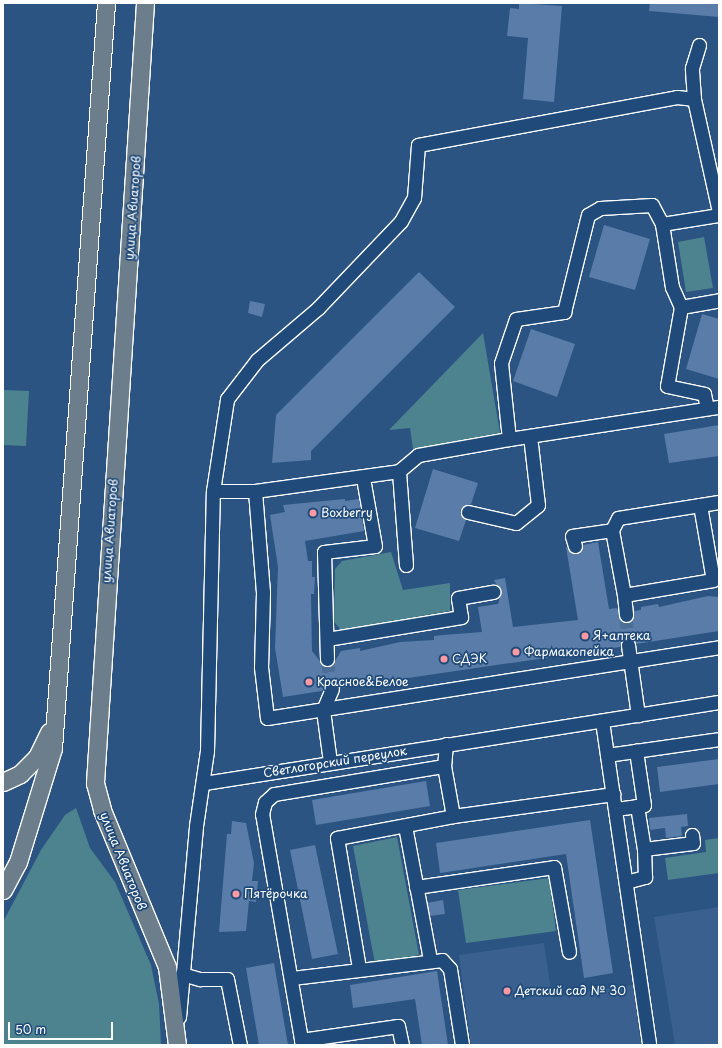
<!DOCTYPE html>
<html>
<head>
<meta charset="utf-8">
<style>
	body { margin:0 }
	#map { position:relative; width:722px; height:1048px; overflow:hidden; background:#2b5483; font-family:"Playpen Sans",sans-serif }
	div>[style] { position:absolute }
	.built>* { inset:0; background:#39608e }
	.green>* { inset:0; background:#4d828f }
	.building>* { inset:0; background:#597ca8 }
	.minor-tunnel>* { height:13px; margin-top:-6.5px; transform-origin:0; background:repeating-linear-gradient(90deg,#4b6e96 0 13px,transparent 0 19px) }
	.roads { filter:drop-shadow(1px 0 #fff) drop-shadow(-1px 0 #fff) drop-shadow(0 1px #fff) drop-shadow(0 -1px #fff) }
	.minor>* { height:13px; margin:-6.5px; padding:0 6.5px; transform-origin:6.5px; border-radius:6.5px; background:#1f4a7a }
	.major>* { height:17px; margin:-8.5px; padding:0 8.5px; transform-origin:8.5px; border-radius:8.5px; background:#6c7d8c }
	.dots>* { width:11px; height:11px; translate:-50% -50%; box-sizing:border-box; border:2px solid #1f4a7a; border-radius:50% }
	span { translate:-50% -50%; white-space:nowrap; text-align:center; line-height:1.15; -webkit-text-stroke:3.5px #1f4a7a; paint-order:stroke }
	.street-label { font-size:12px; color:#fff }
	.poi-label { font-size:12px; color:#fff }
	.left { translate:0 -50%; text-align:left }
	.frame { position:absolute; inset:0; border:4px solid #fff; pointer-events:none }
	.scale { position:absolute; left:8px; top:1022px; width:105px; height:18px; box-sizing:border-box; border:2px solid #fff; border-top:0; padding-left:5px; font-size:12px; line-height:14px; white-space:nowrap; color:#fff; -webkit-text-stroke:3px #1f4a7a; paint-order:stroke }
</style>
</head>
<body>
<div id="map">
	<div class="built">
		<div style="clip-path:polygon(719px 907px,719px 1045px,675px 1045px,654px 917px)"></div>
		<div style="clip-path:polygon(544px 943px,552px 997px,633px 985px,641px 1045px,471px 1045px,459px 955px)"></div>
	</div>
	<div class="green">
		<div style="clip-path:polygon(704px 237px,713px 288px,686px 292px,678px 242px)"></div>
		<div style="clip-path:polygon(483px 333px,500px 433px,413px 449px,410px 428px,389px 430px)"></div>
		<div style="clip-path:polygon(3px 390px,29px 391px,26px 446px,3px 445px)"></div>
		<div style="clip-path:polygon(391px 552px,403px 590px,450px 583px,450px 611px,341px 630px,334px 622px,335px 569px,342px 561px)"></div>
		<div style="clip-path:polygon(76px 808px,90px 848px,115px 882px,151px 965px,159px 1004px,161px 1045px,3px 1045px,3px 922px,41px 850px,65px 815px)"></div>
		<div style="clip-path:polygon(397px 837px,419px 955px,375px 964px,353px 846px)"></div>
		<div style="clip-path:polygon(719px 838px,719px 873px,668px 880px,665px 858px,706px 852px,705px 840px)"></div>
		<div style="clip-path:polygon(549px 878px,556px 931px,466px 943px,458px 890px)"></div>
	</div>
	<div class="building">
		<div style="clip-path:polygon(519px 3px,562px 6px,554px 102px,523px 99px,528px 38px,507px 36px,510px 8px,519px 9px)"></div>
		<div style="clip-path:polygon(650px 3px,719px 3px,719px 17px,649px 11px)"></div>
		<div style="clip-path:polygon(604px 225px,650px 239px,635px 290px,589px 277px)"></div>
		<div style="clip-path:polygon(419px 272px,455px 307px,311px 451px,311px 460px,272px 463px,276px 415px)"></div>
		<div style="clip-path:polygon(250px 301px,265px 304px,262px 317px,248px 313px)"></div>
		<div style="clip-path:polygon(702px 314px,719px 319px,719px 379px,686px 369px)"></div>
		<div style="clip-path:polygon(531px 329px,575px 344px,557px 397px,513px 381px)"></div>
		<div style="clip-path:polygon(719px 425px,719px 456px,669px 463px,664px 434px)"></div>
		<div style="clip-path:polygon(433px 469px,478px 483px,471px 504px,460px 510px,466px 520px,459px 541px,415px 528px)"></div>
		<div style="clip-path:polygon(345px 499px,345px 501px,359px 499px,364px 531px,305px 541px,308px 561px,312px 561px,312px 577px,315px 577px,314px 594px,311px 594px,312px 651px,324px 666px,332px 666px,341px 651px,360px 648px,360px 651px,400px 642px,434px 640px,434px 636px,443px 635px,482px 632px,478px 607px,498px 604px,501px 594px,494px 580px,505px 578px,513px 627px,578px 620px,566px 547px,577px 554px,583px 545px,598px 542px,609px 609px,617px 608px,622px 622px,631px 621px,634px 611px,641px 610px,641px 607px,658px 604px,659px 607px,708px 596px,719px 597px,719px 631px,636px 644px,626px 637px,620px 647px,340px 688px,331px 681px,322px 691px,283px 697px,275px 648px,278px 567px,270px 515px,285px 512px,283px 505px)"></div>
		<div style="clip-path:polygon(719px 759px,719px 784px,660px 792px,657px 767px)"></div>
		<div style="clip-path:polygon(426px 781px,430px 806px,316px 825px,312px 800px)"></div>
		<div style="clip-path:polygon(687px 814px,688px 826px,681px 827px,682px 836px,666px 838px,665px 828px,650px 830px,649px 818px)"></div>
		<div style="clip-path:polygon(590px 820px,613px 973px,584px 978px,566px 854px,440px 873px,436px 843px)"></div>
		<div style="clip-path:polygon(232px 821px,246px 823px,254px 863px,252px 881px,258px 881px,256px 902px,249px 901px,246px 931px,219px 932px,227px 834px,231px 834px)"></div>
		<div style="clip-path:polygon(315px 845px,338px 954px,312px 959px,290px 850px)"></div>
		<div style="clip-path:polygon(443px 900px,445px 914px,430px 916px,427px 903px)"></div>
		<div style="clip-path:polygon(274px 963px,288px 1045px,259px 1045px,246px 968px)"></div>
		<div style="clip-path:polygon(437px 971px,448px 1045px,422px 1045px,415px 999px,353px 1008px,350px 985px)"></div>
	</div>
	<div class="minor-tunnel">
		<div style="left:626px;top:615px;width:30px;rotate:86deg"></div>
		<div style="left:327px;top:659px;width:30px;rotate:81deg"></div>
	</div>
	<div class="roads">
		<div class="minor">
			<div style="left:694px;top:99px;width:31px;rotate:-94deg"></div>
			<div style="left:692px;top:68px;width:24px;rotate:-73deg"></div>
			<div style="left:662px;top:224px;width:64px;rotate:81deg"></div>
			<div style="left:672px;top:287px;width:22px;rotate:66deg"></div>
			<div style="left:681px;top:307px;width:80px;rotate:100deg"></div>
			<div style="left:667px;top:386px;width:38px;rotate:12deg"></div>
			<div style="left:704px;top:394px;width:14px;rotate:78deg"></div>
			<div style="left:681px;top:307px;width:39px;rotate:-10deg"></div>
			<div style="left:509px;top:439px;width:212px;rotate:-8.7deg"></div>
			<div style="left:213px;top:491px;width:42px"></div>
			<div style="left:255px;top:491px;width:145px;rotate:-7.9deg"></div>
			<div style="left:255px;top:491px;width:101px;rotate:85.5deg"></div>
			<div style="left:263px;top:592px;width:75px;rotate:91.5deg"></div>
			<div style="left:261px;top:667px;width:51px;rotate:83.3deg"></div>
			<div style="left:267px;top:718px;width:458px;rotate:-8.9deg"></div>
			<div style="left:700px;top:505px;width:76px;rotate:80.2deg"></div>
			<div style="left:713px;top:580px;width:90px;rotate:170.4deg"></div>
			<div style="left:624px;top:595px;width:66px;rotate:-100.5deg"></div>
			<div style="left:612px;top:530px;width:13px;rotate:-63deg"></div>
			<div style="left:618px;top:518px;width:83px;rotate:-9deg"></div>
			<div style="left:700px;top:505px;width:19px;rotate:-9deg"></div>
			<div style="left:468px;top:512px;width:49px;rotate:12.9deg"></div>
			<div style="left:516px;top:523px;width:28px;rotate:-39deg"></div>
			<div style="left:538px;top:505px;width:69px;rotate:-96.6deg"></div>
			<div style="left:575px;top:546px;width:10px;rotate:-107deg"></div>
			<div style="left:572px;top:536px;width:40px;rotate:-8.5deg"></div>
			<div style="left:406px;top:565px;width:94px;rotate:-94.3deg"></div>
			<div style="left:399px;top:471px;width:25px;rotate:-40deg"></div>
			<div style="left:418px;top:455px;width:92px;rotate:-10deg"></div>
			<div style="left:509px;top:439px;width:76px;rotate:-96deg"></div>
			<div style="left:501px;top:363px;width:46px;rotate:-71.2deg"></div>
			<div style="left:516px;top:319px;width:49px;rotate:-8.3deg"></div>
			<div style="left:564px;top:312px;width:100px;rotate:-76.1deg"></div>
			<div style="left:588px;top:215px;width:14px;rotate:-30deg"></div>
			<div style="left:600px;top:208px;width:52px;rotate:-3.3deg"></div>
			<div style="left:652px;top:205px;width:21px;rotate:62deg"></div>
			<div style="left:662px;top:224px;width:58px;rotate:-9deg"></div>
			<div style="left:624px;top:595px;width:20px;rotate:84deg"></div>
			<div style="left:327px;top:639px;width:136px;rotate:-9.3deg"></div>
			<div style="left:461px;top:617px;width:19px;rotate:-99deg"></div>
			<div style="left:458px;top:598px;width:36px;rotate:-10deg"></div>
			<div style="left:628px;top:645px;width:71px;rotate:81.9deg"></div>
			<div style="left:327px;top:659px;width:107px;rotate:-91.6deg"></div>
			<div style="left:324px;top:552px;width:51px;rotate:-6.7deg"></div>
			<div style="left:375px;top:546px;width:69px;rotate:-100deg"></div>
			<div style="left:602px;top:721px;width:327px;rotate:81.7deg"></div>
			<div style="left:446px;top:744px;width:22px;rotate:95deg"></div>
			<div style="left:444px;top:766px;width:51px;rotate:79.8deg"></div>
			<div style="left:607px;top:755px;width:113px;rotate:-8.1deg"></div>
			<div style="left:330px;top:762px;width:52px;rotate:-97.7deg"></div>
			<div style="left:323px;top:710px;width:23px;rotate:-67deg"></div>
			<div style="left:204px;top:783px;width:521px;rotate:-8.94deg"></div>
			<div style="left:637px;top:806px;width:44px;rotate:80.8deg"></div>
			<div style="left:616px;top:809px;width:28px;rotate:-8deg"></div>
			<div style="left:644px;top:805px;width:55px;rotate:-98.4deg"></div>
			<div style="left:405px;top:826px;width:136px;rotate:79.4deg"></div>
			<div style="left:626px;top:882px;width:20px;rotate:-15deg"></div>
			<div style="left:645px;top:877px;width:28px;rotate:-92deg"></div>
			<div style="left:644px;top:849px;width:49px;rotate:-7deg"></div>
			<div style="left:693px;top:843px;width:8px;rotate:-97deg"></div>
			<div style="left:416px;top:887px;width:139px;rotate:-8.2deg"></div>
			<div style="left:554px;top:867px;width:86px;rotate:80deg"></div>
			<div style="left:359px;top:968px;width:132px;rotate:-99.6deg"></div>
			<div style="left:337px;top:838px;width:118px;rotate:-10.7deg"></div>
			<div style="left:453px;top:816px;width:162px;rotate:-7.8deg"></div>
			<div style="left:182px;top:974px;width:19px;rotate:16deg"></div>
			<div style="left:200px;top:979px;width:27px"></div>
			<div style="left:227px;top:979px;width:67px;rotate:78.9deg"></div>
			<div style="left:292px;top:978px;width:151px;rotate:-6.8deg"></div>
			<div style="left:442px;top:960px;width:12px;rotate:48deg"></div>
			<div style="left:450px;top:969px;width:77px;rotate:81deg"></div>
			<div style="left:179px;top:1017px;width:192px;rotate:-84.9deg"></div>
			<div style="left:196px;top:826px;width:76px;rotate:-81.7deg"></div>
			<div style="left:207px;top:751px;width:260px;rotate:-88.7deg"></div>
			<div style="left:213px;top:491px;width:93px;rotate:-81.3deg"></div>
			<div style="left:227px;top:399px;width:49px;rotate:-52.4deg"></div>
			<div style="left:257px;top:360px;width:80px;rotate:-40.4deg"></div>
			<div style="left:318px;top:308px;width:120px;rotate:-46.3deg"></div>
			<div style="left:401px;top:221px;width:26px;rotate:-61deg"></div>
			<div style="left:414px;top:198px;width:53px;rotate:-85.7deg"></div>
			<div style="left:418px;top:145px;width:263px;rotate:-10.5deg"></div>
			<div style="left:677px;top:97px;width:17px;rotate:7deg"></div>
			<div style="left:694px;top:99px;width:116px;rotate:77.5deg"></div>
			<div style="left:301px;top:1040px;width:98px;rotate:-8.2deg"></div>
			<div style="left:398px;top:1026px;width:19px;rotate:78deg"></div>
			<div style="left:302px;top:1045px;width:234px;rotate:-99.8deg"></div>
			<div style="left:262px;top:814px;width:12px;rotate:-76deg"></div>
			<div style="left:265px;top:802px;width:12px;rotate:-42deg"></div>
			<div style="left:274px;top:794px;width:172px;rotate:-9.4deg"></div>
		</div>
		<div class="major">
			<div style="left:145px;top:3px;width:782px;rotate:93.67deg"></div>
			<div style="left:95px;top:783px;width:28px;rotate:75deg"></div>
			<div style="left:102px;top:810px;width:170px;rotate:67.5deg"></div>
			<div style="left:167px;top:967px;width:79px;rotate:82.7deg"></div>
			<div style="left:3px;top:782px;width:19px;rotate:-25deg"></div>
			<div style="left:20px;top:774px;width:24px;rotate:-45deg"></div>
			<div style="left:37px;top:757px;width:28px;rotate:-64deg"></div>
			<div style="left:3px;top:890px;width:32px;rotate:-62deg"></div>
			<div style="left:18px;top:862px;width:119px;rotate:-72.9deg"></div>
			<div style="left:53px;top:748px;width:747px;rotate:-85.93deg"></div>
		</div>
	</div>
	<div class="dots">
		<div style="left:313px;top:513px;background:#ff9aa2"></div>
		<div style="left:585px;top:636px;background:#ff9aa2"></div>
		<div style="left:516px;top:652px;background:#ff9aa2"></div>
		<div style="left:444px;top:659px;background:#ff9aa2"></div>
		<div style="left:309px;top:682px;background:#ff9aa2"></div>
		<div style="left:236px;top:894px;background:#ff9aa2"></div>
		<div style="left:507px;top:991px;background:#ff9aa2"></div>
	</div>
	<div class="street-label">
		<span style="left:133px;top:208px;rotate:-86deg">улица Авиаторов</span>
		<span style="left:110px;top:531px;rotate:-86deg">улица Авиаторов</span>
		<span style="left:335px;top:762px;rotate:-9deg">Светлогорский переулок</span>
		<span style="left:123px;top:861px;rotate:68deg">улица Авиаторов</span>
	</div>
	<div class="poi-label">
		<span class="left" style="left:321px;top:513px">Boxberry</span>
		<span class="left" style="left:593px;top:636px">Я+аптека</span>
		<span class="left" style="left:524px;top:652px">Фармакопейка</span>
		<span class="left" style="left:452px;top:659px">СДЭК</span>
		<span class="left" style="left:317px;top:682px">Красное&amp;Белое</span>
		<span class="left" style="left:244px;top:894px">Пятёрочка</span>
		<span class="left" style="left:515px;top:991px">Детский сад № 30</span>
	</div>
	<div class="frame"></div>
	<div class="scale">50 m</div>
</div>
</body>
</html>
